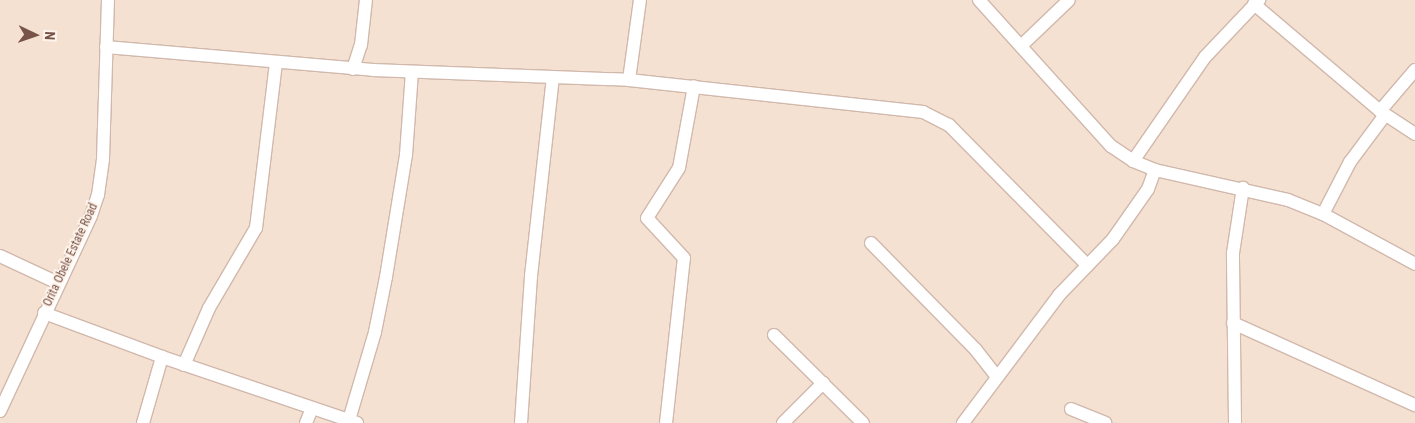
<!DOCTYPE html>
<html>
<head>
<meta charset="utf-8">
<style>
	body { margin:0 }
	#map { position:relative; width:1415px; height:423px; overflow:hidden; background:#fdf0e3; font-family:"Roboto Condensed",sans-serif }
	div>[style] { position:absolute }
	.residential>* { inset:0; background:#f5e1d1 }
	.roads { filter:drop-shadow(1px 0 #d1b8ac) drop-shadow(-1px 0 #d1b8ac) drop-shadow(0 1px #d1b8ac) drop-shadow(0 -1px #d1b8ac) }
	.street>* { height:12px; margin:-6px; padding:0 6px; transform-origin:6px; border-radius:6px; background:#fff }
	span { translate:-50% -50%; white-space:nowrap; text-align:center; line-height:1.15; -webkit-text-stroke:4px #fff4eb; paint-order:stroke }
	.street-label { font-size:12px; color:#775348 }
	.north { position:absolute; left:10px; top:10px; width:50px; height:50px; -webkit-text-stroke:4px #fff4eb; paint-order:stroke; rotate:93deg; font-size:14px; font-weight:700; line-height:20px; text-align:center; color:#775348 }
	.north::after { content:''; display:block; margin:auto; width:18px; height:22px; background:#775348; clip-path:polygon(50% 0,100% 100%,50% 72%,0 100%) }
</style>
</head>
<body>
<div id="map">
	<div class="residential">
		<div style="clip-path:polygon(0 0,1415px 0,1415px 423px,0 423px)"></div>
	</div>
	<div class="roads">
		<div class="street">
			<div style="left:979px;top:0;width:197px;rotate:47.9deg"></div>
			<div style="left:1111px;top:146px;width:27px;rotate:34deg"></div>
			<div style="left:1133px;top:161px;width:24px;rotate:22deg"></div>
			<div style="left:1155px;top:170px;width:136px;rotate:12.7deg"></div>
			<div style="left:1288px;top:200px;width:38px;rotate:22deg"></div>
			<div style="left:1323px;top:214px;width:105px;rotate:28.5deg"></div>
			<div style="left:1254px;top:4px;width:165px;rotate:40.3deg"></div>
			<div style="left:1380px;top:111px;width:42px;rotate:33.3deg"></div>
			<div style="left:1021px;top:46px;width:66px;rotate:-43.8deg"></div>
			<div style="left:106px;top:47px;width:268px;rotate:4.9deg"></div>
			<div style="left:373px;top:70px;width:256px;rotate:2.2deg"></div>
			<div style="left:629px;top:80px;width:296px;rotate:6.2deg"></div>
			<div style="left:923px;top:112px;width:29px;rotate:27deg"></div>
			<div style="left:949px;top:125px;width:197px;rotate:45.4deg"></div>
			<div style="left:353px;top:69px;width:25px;rotate:-72deg"></div>
			<div style="left:361px;top:45px;width:45px;rotate:-83.7deg"></div>
			<div style="left:629px;top:80px;width:81px;rotate:-82.2deg"></div>
			<div style="left:1380px;top:111px;width:54px;rotate:-49.5deg"></div>
			<div style="left:1133px;top:161px;width:126px;rotate:-55.3deg"></div>
			<div style="left:1205px;top:57px;width:79px;rotate:-46.5deg"></div>
			<div style="left:1323px;top:214px;width:59px;rotate:-62.6deg"></div>
			<div style="left:1350px;top:162px;width:59px;rotate:-53.3deg"></div>
			<div style="left:871px;top:243px;width:150px;rotate:45.5deg"></div>
			<div style="left:976px;top:350px;width:34px;rotate:52deg"></div>
			<div style="left:0;top:256px;width:64px;rotate:25deg"></div>
			<div style="left:44px;top:313px;width:126px;rotate:20.4deg"></div>
			<div style="left:162px;top:357px;width:206px;rotate:18.7deg"></div>
			<div style="left:1233px;top:323px;width:200px;rotate:24.3deg"></div>
			<div style="left:774px;top:335px;width:125px;rotate:44.7deg"></div>
			<div style="left:184px;top:365px;width:62px;rotate:-66.3deg"></div>
			<div style="left:209px;top:308px;width:93px;rotate:-59.6deg"></div>
			<div style="left:256px;top:228px;width:167px;rotate:-83.1deg"></div>
			<div style="left:1071px;top:409px;width:37px;rotate:22deg"></div>
			<div style="left:0;top:411px;width:215px;rotate:-65deg"></div>
			<div style="left:91px;top:216px;width:22px;rotate:-72deg"></div>
			<div style="left:98px;top:195px;width:36px;rotate:-82deg"></div>
			<div style="left:103px;top:159px;width:159px;rotate:-88.2deg"></div>
			<div style="left:349px;top:420px;width:92px;rotate:-73.5deg"></div>
			<div style="left:375px;top:332px;width:56px;rotate:-78.7deg"></div>
			<div style="left:386px;top:277px;width:124px;rotate:-80.7deg"></div>
			<div style="left:406px;top:155px;width:83px;rotate:-85.9deg"></div>
			<div style="left:143px;top:423px;width:69px;rotate:-73.9deg"></div>
			<div style="left:306px;top:423px;width:16px;rotate:-68deg"></div>
			<div style="left:521px;top:423px;width:147px;rotate:-86.1deg"></div>
			<div style="left:531px;top:276px;width:199px;rotate:-83.7deg"></div>
			<div style="left:666px;top:423px;width:166px;rotate:-83.8deg"></div>
			<div style="left:684px;top:258px;width:54px;rotate:-132.8deg"></div>
			<div style="left:647px;top:218px;width:59px;rotate:-57.4deg"></div>
			<div style="left:679px;top:168px;width:83px;rotate:-79.6deg"></div>
			<div style="left:783px;top:423px;width:57px;rotate:-45deg"></div>
			<div style="left:963px;top:423px;width:160px;rotate:-53.1deg"></div>
			<div style="left:1059px;top:295px;width:78px;rotate:-46deg"></div>
			<div style="left:1113px;top:239px;width:61px;rotate:-55deg"></div>
			<div style="left:1148px;top:189px;width:20px;rotate:-70deg"></div>
			<div style="left:1235px;top:423px;width:170px;rotate:-90.7deg"></div>
			<div style="left:1233px;top:253px;width:66px;rotate:-81.3deg"></div>
		</div>
	</div>
	<div class="street-label">
		<span style="left:71px;top:255px;rotate:-65deg">Orita Obele Estate Road</span>
	</div>
	<div class="north">N</div>
</div>
</body>
</html>
